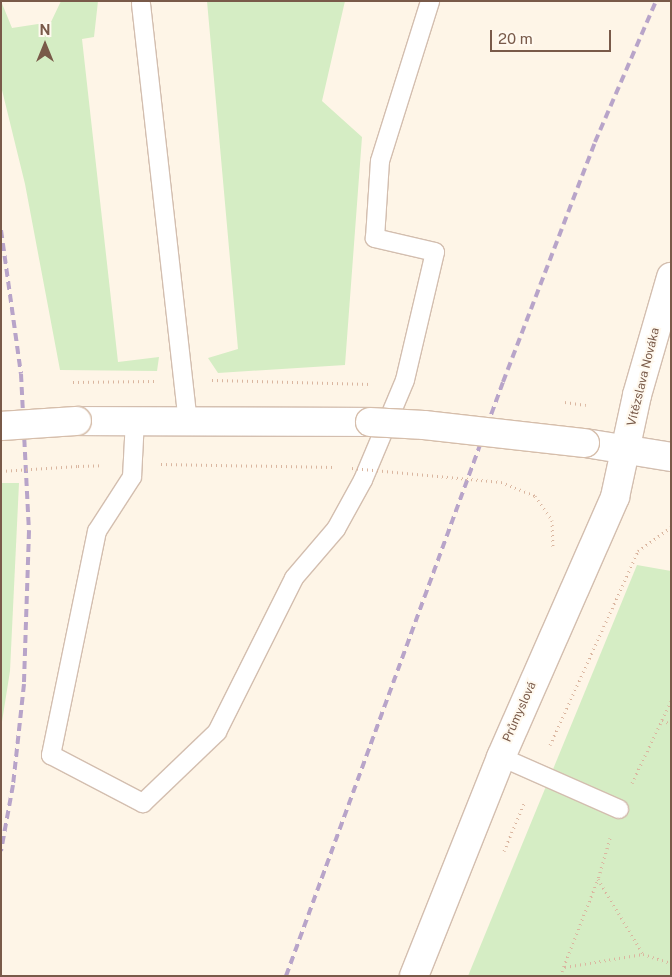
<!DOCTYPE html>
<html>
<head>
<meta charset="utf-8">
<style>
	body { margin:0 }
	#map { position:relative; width:672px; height:977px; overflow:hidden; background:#fef5e7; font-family:"Public Sans",sans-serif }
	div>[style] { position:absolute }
	.green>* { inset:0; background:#d5edc4 }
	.path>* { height:3px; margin-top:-1.5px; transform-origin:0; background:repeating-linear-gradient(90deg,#dab6a0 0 1px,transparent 0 5px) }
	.roads { filter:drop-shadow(1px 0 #d3beaf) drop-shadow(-1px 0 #d3beaf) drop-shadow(0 1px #d3beaf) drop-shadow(0 -1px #d3beaf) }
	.lane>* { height:18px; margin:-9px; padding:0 9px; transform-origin:9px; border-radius:9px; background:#fff }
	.street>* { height:28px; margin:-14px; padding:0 14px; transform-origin:14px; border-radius:14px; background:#fff }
	.secondary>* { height:28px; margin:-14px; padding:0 14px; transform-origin:14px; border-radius:14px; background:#fff }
	.rail>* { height:4px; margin-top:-2px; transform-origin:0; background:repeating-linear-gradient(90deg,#b8a4c9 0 8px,transparent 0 13px) }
	.path-bridge>* { height:3px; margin-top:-1.5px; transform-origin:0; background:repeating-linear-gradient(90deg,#dab6a0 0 1px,transparent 0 5px) }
	.bridges { filter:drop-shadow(1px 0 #d6beab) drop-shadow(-1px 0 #d6beab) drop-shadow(0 1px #d6beab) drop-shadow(0 -1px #d6beab) }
	.secondary-bridge>* { height:28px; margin:-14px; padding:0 14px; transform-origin:14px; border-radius:14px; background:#fff }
	span { translate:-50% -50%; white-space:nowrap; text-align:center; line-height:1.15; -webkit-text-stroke:4px #fff9ef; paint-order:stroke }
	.street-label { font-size:12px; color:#795a49 }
	.frame { position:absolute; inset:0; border:2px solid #795a49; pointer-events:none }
	.north { position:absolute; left:20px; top:20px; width:50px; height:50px; -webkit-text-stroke:4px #fff9ef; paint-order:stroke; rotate:0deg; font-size:14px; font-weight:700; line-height:20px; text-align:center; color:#795a49 }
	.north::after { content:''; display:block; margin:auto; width:18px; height:22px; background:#795a49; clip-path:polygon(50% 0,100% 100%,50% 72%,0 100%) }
	.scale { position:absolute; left:490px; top:30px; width:121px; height:22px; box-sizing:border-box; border:2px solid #795a49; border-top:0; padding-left:6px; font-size:15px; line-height:18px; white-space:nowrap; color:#795a49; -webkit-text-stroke:4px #fff9ef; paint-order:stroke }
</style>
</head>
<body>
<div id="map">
	<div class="green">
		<div style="clip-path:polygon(1px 1px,12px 28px,51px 22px,61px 1px,98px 1px,94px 37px,82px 39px,118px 362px,159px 357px,157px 371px,60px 370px,25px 184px,1px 86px)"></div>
		<div style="clip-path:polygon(207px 1px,345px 1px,322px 101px,362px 137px,345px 365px,218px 373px,208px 358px,238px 349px)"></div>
		<div style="clip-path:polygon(1px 483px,19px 483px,10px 671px,1px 728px)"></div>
		<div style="clip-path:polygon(637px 565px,671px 571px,671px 976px,468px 976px)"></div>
	</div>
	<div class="path">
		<div style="left:212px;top:380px;width:159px;rotate:1.4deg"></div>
		<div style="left:73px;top:382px;width:81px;rotate:-0.7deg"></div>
		<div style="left:565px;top:402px;width:21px;rotate:8deg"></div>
		<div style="left:161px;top:464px;width:174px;rotate:1deg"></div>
		<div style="left:78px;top:466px;width:25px;rotate:-2deg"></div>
		<div style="left:535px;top:496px;width:29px;rotate:55deg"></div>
		<div style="left:552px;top:520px;width:27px;rotate:88deg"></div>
		<div style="left:662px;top:720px;width:10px;rotate:24deg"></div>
		<div style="left:550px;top:745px;width:213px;rotate:-65.6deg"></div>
		<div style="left:638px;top:551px;width:41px;rotate:-36deg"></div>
		<div style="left:632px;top:783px;width:91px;rotate:-64.6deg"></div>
		<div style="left:610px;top:838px;width:43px;rotate:106.3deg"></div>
		<div style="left:598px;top:879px;width:87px;rotate:59deg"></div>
		<div style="left:643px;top:954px;width:29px;rotate:18deg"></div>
		<div style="left:504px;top:851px;width:54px;rotate:-67.2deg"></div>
		<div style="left:565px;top:967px;width:79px;rotate:-9.5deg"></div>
		<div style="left:560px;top:976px;width:104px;rotate:-68.6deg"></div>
	</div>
	<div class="roads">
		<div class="lane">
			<div style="left:141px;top:4px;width:419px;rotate:83.6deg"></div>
			<div style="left:135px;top:420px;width:57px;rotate:93deg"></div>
			<div style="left:132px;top:477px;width:64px;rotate:122.9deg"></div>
			<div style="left:97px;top:531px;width:229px;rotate:101.6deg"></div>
			<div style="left:51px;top:755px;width:104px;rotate:27.6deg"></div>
			<div style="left:143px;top:803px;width:103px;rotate:-43.8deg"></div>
			<div style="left:217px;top:732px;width:172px;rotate:-63.4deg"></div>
			<div style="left:294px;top:578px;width:65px;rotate:-49.4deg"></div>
			<div style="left:336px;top:529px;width:56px;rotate:-61.1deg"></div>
			<div style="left:363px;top:480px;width:108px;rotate:-67.2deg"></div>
			<div style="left:405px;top:380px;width:131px;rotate:-76.8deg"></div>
			<div style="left:435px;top:252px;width:62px;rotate:-166.9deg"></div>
			<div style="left:375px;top:238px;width:77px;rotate:-86.3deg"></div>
			<div style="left:380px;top:161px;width:168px;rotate:-72.6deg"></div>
			<div style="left:501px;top:757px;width:129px;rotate:23.8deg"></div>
		</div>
		<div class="street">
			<div style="left:414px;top:976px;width:236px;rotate:-68.3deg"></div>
			<div style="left:501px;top:757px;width:284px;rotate:-66.3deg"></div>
			<div style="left:615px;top:497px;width:104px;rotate:-77.8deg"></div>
			<div style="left:637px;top:395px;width:123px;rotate:-73.9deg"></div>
		</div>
		<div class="secondary">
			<div style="left:77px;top:421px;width:293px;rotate:0.2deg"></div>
			<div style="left:585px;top:443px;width:87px;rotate:9.2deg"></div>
		</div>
	</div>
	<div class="rail">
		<div style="left:1px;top:230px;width:145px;rotate:82.1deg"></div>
		<div style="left:21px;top:374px;width:157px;rotate:87.1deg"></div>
		<div style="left:29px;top:531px;width:153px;rotate:91.9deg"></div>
		<div style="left:24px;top:684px;width:102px;rotate:96.2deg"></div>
		<div style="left:13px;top:785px;width:67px;rotate:100.3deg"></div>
		<div style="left:286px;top:976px;width:632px;rotate:-69.93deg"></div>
		<div style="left:503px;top:382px;width:257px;rotate:-69deg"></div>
		<div style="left:595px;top:142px;width:154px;rotate:-66.6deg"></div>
	</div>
	<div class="path-bridge">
		<div style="left:352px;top:468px;width:150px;rotate:5.4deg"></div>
		<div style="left:501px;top:482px;width:37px;rotate:22deg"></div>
		<div style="left:1px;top:471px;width:77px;rotate:-3.7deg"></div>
	</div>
	<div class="bridges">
		<div class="secondary-bridge">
			<div style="left:370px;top:422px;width:54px;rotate:3.2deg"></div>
			<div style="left:424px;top:425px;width:162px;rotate:6.4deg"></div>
			<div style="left:1px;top:426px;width:76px;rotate:-3.8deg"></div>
		</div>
	</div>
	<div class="street-label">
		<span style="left:644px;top:377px;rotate:-76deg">Vítězslava Nováka</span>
		<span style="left:520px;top:712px;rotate:-66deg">Průmyslová</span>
	</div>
	<div class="frame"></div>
	<div class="north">N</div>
	<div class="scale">20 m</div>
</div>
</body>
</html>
